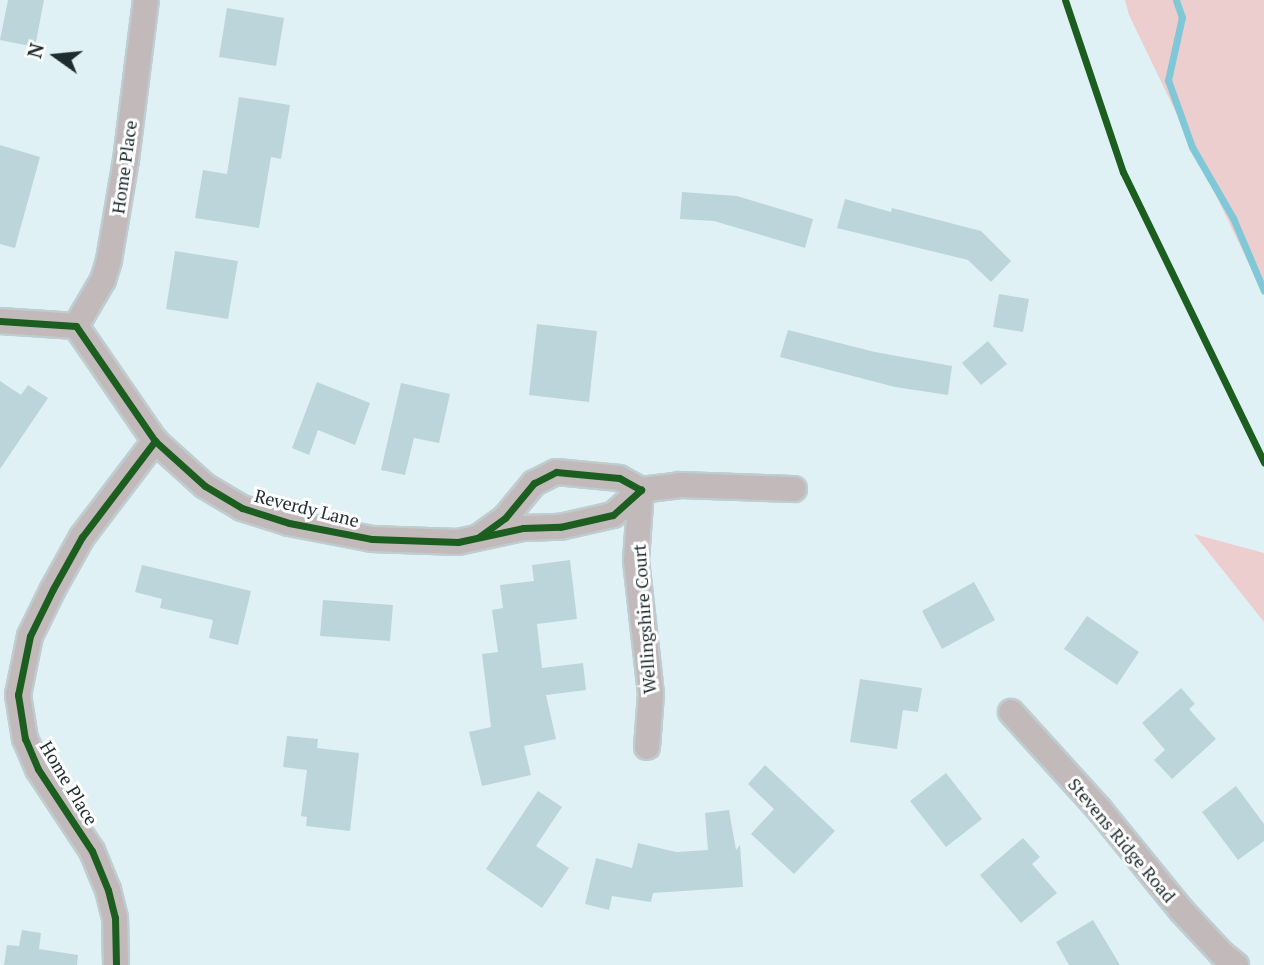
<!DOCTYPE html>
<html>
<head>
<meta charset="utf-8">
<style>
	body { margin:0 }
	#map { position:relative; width:1264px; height:965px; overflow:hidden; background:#e0f1f6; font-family:"PT Serif",serif }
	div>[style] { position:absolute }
	.green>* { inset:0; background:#eccece }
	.stream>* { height:7px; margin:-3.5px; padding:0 3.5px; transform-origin:3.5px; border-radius:3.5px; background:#80c7d8 }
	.building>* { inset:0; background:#bbd5db }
	.roads { filter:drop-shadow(2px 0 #bfcdd1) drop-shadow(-2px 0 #bfcdd1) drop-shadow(0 2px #bfcdd1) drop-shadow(0 -2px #bfcdd1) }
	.minor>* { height:24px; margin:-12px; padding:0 12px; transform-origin:12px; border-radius:12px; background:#c2baba }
	.cycleway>* { height:7px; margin:-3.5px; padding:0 3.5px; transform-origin:3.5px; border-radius:3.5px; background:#1b5e20 }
	span { translate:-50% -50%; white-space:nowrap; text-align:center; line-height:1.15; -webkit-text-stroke:6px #fff; paint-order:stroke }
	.street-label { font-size:18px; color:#1e2c30 }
	.north { position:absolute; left:21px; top:21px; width:70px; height:70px; -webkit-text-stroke:5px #fff; paint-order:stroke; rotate:285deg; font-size:19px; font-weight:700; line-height:28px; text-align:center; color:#1e2c30 }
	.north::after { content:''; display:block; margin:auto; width:24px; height:32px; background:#1e2c30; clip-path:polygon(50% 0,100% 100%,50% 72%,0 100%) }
</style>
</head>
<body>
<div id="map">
	<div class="green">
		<div style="clip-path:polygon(1125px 0,1264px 0,1264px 295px,1129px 15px)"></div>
		<div style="clip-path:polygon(1194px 534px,1264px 553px,1264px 622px)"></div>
	</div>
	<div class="stream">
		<div style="left:1176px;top:0;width:18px;rotate:71deg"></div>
		<div style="left:1182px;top:17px;width:65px;rotate:102.5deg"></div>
		<div style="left:1168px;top:80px;width:71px;rotate:70.3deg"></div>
		<div style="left:1192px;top:147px;width:82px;rotate:60deg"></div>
		<div style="left:1233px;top:218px;width:79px;rotate:67deg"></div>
	</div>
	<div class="building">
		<div style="clip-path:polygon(8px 0,44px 0,35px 47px,0 40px)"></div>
		<div style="clip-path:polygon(227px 8px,284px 18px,276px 66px,219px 57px)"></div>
		<div style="clip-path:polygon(239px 97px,290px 105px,281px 159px,271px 157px,259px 228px,195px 218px,203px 170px,227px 174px)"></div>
		<div style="clip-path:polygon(0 145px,40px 157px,15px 248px,0 244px)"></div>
		<div style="clip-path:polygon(682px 192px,737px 196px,813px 219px,805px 248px,714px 221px,680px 219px)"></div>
		<div style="clip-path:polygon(845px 199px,891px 212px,892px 208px,981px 231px,1011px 261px,991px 282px,968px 260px,837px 228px)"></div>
		<div style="clip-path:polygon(175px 251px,238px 261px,228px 319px,166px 309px)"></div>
		<div style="clip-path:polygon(999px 294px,1029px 299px,1023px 332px,993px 327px)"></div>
		<div style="clip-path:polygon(537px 324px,597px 331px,589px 402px,529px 395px)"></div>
		<div style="clip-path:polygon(788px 330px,875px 352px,952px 366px,948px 395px,895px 387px,780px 357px)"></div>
		<div style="clip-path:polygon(988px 341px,1007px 364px,981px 385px,962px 363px)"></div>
		<div style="clip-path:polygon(0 381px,21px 395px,28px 385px,48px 398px,0 469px)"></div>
		<div style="clip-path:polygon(317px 382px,370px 403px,355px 445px,318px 430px,309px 455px,292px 448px)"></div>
		<div style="clip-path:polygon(401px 383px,450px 394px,439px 443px,414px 438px,405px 475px,381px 470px)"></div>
		<div style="clip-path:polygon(570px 560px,577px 619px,537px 624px,542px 668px,583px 663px,586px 690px,546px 695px,556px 739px,524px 746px,531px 775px,482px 786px,469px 732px,491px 727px,482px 654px,498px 652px,492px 610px,503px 608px,500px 585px,534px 581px,532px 565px)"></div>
		<div style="clip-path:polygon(142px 565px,251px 591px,238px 645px,209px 638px,213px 620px,160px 608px,162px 599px,135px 592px)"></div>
		<div style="clip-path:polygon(974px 582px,995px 620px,942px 649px,922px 611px)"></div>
		<div style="clip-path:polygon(323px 600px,393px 605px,390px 641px,320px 636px)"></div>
		<div style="clip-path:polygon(1087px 616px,1139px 652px,1117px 685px,1064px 649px)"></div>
		<div style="clip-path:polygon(860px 679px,922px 688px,918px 712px,903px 710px,897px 749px,850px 742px)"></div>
		<div style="clip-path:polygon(1181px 688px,1195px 704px,1189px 709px,1216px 739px,1172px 779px,1154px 760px,1165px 750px,1142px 723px)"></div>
		<div style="clip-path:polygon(287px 736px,318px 739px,317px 748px,359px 753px,350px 831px,306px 826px,307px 817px,301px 816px,307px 770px,283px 767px)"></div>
		<div style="clip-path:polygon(765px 765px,835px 831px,794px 874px,751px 834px,774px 809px,748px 784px)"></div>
		<div style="clip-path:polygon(946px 773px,982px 819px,946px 847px,910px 801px)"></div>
		<div style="clip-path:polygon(1236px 786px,1264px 824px,1264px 841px,1238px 860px,1202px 812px)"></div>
		<div style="clip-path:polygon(538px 791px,562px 807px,536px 846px,569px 868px,542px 908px,486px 869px)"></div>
		<div style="clip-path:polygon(729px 810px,736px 850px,740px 845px,743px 887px,653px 893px,651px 902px,612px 896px,609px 910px,585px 904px,596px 858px,632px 868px,638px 843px,676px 852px,708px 850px,705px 813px)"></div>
		<div style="clip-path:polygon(1023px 838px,1040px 857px,1032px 864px,1057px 893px,1021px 923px,980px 875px)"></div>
		<div style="clip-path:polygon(1093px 920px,1120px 965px,1069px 965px,1056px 942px)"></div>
		<div style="clip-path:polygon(22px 930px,41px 933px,39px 949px,78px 955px,77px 965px,4px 965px,7px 945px,19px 946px)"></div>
	</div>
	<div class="roads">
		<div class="minor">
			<div style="left:0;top:321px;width:76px;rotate:3.8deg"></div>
			<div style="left:76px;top:326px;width:140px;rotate:55.5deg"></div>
			<div style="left:155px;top:441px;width:67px;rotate:42deg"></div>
			<div style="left:205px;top:486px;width:43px;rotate:30.7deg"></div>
			<div style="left:242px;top:508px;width:49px;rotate:17.7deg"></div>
			<div style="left:289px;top:523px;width:85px;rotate:10.9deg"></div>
			<div style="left:372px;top:539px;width:86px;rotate:2deg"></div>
			<div style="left:458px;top:542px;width:66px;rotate:-12.2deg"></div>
			<div style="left:523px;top:528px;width:37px;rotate:-2deg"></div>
			<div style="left:560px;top:527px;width:54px;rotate:-12.8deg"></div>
			<div style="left:613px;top:515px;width:38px;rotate:-42deg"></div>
			<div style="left:641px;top:490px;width:25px;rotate:-151deg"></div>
			<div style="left:619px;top:478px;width:63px;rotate:-174.6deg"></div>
			<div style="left:556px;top:472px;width:25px;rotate:153deg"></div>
			<div style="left:534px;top:483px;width:45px;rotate:129.6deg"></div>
			<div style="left:505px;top:518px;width:32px;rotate:144deg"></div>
			<div style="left:76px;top:326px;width:53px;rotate:-59.6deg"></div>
			<div style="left:103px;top:280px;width:21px;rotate:-73deg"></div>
			<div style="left:109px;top:260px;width:101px;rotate:-80.4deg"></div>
			<div style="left:126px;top:160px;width:161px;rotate:-82.9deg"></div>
			<div style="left:1011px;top:712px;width:131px;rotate:47.8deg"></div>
			<div style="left:1099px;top:809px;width:130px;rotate:50.9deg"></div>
			<div style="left:1181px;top:910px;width:60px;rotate:47deg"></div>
			<div style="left:1222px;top:954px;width:18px;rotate:38deg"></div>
			<div style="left:647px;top:747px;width:53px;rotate:-85.7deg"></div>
			<div style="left:651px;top:694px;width:135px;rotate:-96.4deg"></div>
			<div style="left:636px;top:560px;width:70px;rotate:-85.9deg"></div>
			<div style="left:641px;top:490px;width:38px;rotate:-7deg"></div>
			<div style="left:679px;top:485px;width:115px;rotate:2deg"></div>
			<div style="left:116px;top:965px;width:47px;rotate:-91.2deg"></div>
			<div style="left:115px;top:918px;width:29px;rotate:-104deg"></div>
			<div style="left:108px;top:890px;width:42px;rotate:-112.3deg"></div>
			<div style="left:92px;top:851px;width:98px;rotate:-123.4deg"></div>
			<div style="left:38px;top:769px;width:33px;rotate:-113deg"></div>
			<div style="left:25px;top:739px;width:45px;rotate:-99deg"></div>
			<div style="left:18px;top:695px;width:60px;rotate:-78.5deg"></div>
			<div style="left:30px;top:636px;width:52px;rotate:-63.9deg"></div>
			<div style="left:53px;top:589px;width:60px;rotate:-60.9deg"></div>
			<div style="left:82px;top:537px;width:121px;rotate:-52.8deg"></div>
		</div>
	</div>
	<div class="cycleway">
		<div style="left:1065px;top:0;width:182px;rotate:71.4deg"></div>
		<div style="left:1123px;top:172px;width:323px;rotate:64.1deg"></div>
		<div style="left:0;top:321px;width:76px;rotate:3.8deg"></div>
		<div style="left:76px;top:326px;width:140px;rotate:55.5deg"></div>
		<div style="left:155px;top:441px;width:67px;rotate:42deg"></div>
		<div style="left:205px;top:486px;width:43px;rotate:30.7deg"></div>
		<div style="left:242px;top:508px;width:49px;rotate:17.7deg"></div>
		<div style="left:289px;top:523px;width:85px;rotate:10.9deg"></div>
		<div style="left:372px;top:539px;width:86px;rotate:2deg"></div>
		<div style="left:458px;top:542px;width:66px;rotate:-12.2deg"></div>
		<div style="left:523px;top:528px;width:37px;rotate:-2deg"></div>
		<div style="left:560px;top:527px;width:54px;rotate:-12.8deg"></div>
		<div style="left:613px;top:515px;width:38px;rotate:-42deg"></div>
		<div style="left:641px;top:490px;width:25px;rotate:-151deg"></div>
		<div style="left:619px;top:478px;width:63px;rotate:-174.6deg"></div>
		<div style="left:556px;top:472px;width:25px;rotate:153deg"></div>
		<div style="left:534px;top:483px;width:45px;rotate:129.6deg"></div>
		<div style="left:505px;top:518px;width:32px;rotate:144deg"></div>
		<div style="left:116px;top:965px;width:47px;rotate:-91.2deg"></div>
		<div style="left:115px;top:918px;width:29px;rotate:-104deg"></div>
		<div style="left:108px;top:890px;width:42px;rotate:-112.3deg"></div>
		<div style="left:92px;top:851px;width:98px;rotate:-123.4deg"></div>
		<div style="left:38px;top:769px;width:33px;rotate:-113deg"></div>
		<div style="left:25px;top:739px;width:45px;rotate:-99deg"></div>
		<div style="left:18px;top:695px;width:60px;rotate:-78.5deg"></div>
		<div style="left:30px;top:636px;width:52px;rotate:-63.9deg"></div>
		<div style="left:53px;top:589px;width:60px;rotate:-60.9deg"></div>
		<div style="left:82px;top:537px;width:121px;rotate:-52.8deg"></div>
	</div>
	<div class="street-label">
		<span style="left:124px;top:167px;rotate:-82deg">Home Place</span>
		<span style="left:307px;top:508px;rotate:14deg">Reverdy Lane</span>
		<span style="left:644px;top:619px;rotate:-94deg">Wellingshire Court</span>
		<span style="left:69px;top:783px;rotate:59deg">Home Place</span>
		<span style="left:1122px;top:840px;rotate:50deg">Stevens Ridge Road</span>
	</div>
	<div class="north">N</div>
</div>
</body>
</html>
